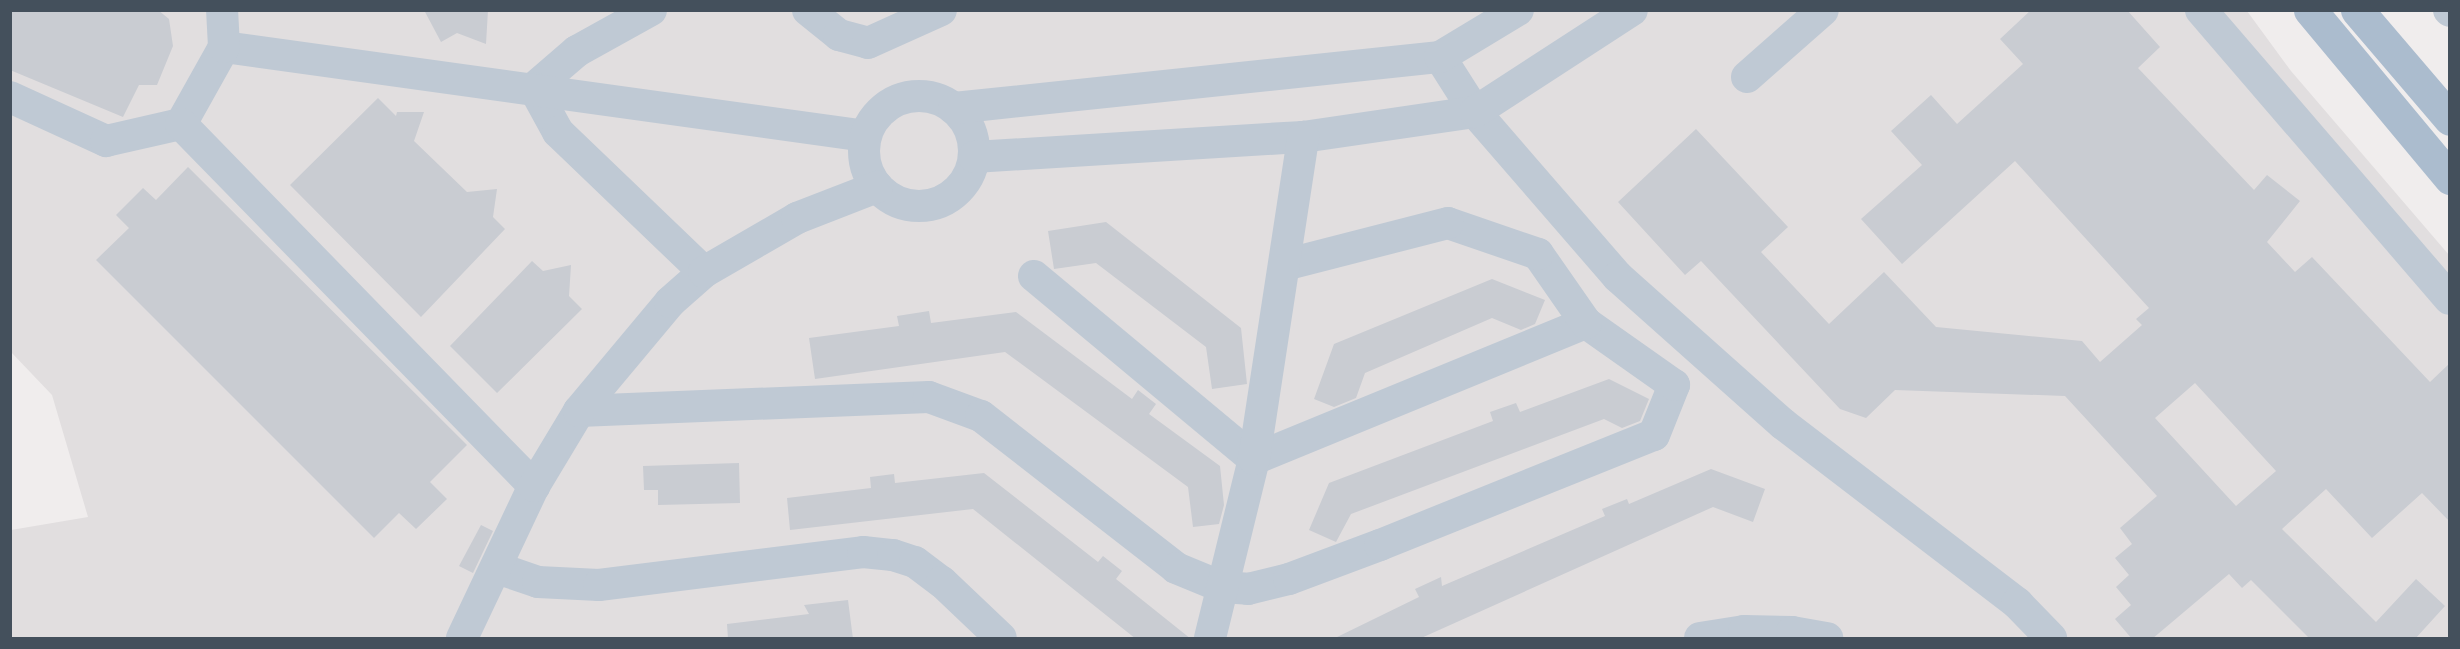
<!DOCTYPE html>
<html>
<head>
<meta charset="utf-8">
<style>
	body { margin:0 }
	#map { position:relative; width:2460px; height:649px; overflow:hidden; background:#f0eded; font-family:Overpass,sans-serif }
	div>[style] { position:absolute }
	.education>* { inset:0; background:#e1dedf }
	.building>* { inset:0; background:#c9ccd2 }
	.minor>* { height:32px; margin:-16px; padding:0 16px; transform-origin:16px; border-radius:16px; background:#bfc9d4 }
	.minor>.ring { margin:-16px; padding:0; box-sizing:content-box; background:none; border:32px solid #bfc9d4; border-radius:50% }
	.primary>* { height:33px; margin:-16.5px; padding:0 16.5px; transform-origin:16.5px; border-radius:16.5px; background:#abbcce }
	span { translate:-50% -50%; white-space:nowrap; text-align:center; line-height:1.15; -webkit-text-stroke:5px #fff; paint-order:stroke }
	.frame { position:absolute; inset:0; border:12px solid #44505c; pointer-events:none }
</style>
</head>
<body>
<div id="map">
	<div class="education">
		<div style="clip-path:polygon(10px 11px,2247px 11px,2291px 71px,2449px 255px,2449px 638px,11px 638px,11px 530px,88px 517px,52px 395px,11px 352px)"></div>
	</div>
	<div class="building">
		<div style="clip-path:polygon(10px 10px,158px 10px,169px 19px,173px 46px,157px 85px,139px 85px,123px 117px,10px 70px)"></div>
		<div style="clip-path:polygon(424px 10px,488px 10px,486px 44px,457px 33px,441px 42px)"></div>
		<div style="clip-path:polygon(evenodd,2031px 10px,2127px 10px,2160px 47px,2138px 68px,2254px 190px,2267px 175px,2300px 201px,2267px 242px,2295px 272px,2312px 257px,2430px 382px,2450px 363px,2450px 522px,2422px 493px,2372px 538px,2326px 489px,2282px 529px,2376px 622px,2416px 579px,2445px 606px,2415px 639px,2310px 639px,2251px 580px,2242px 588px,2229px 574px,2152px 639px,2132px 639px,2115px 619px,2131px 605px,2116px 587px,2129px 575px,2115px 558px,2132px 544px,2120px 528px,2157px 496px,2065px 396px,1895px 390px,1866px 418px,1840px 409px,1701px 261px,1685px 275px,1618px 202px,1696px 129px,1788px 227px,1761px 252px,1829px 324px,1884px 272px,1936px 327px,2082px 341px,2100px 362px,2142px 325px,2136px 319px,2149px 308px,2015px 161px,1902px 264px,1861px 219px,1922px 165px,1891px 131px,1931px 95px,1957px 124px,2023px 64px,2000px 39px,2031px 10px,2195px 383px,2276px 471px,2236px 506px,2155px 418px,2195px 383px)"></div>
		<div style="clip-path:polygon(378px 98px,396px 116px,397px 112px,424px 112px,414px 141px,467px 192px,497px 189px,493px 217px,505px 229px,421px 317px,290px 185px)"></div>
		<div style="clip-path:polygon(188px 167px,467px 445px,430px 482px,447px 499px,416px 529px,399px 513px,374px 538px,96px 260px,129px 228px,116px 215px,143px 188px,156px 200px)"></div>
		<div style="clip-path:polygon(1106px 222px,1241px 328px,1247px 384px,1212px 389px,1206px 347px,1096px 263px,1054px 269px,1048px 231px)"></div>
		<div style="clip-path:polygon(532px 261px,543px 271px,571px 265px,569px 296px,582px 309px,497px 393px,450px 346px)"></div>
		<div style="clip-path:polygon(1492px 279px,1545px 300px,1535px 324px,1521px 330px,1492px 318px,1365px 373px,1356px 398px,1334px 407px,1314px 399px,1334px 344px)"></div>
		<div style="clip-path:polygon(929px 311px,931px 323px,1016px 312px,1132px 399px,1138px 390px,1156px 404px,1149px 414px,1220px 466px,1224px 505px,1219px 524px,1193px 527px,1188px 487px,1005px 352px,815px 379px,809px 338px,899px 326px,897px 316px)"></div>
		<div style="clip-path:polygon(1609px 379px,1649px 399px,1640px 421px,1622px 428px,1604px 419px,1351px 514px,1336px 542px,1309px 530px,1329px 483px,1493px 421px,1490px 412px,1516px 403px,1520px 412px)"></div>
		<div style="clip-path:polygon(739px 463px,740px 503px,658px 505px,658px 490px,644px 490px,643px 466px)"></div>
		<div style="clip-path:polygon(1711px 469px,1765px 489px,1753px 522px,1713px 507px,1419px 639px,1333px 639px,1419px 597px,1415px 589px,1441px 577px,1442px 586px,1605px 516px,1602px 509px,1627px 499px,1629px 504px)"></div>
		<div style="clip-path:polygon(984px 473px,1098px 562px,1103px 556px,1122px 571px,1116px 579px,1191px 639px,1136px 639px,973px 509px,790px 530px,787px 498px,871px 488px,870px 477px,894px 474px,895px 483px)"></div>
		<div style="clip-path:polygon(481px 525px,493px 531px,473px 573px,459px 566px)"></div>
		<div style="clip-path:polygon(848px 600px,853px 639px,728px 639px,727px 624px,809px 614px,804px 605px)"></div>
	</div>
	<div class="minor">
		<div style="left:651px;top:10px;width:85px;rotate:151deg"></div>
		<div style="left:577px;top:51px;width:57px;rotate:139.3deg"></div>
		<div style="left:534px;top:88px;width:50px;rotate:61.4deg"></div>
		<div style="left:558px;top:132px;width:202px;rotate:43.8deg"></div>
		<div style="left:808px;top:10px;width:40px;rotate:39deg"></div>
		<div style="left:839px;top:35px;width:30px;rotate:15deg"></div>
		<div style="left:868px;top:43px;width:80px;rotate:-24.3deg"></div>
		<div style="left:2201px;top:10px;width:381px;rotate:49.3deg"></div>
		<div style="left:2449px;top:10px;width:1px;rotate:45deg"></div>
		<div style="left:224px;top:47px;width:647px;rotate:7.9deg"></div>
		<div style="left:1440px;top:57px;width:65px;rotate:57.5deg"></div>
		<div style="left:1475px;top:112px;width:218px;rotate:49.1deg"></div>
		<div style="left:1618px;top:277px;width:221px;rotate:41.7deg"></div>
		<div style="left:1783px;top:424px;width:295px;rotate:37.4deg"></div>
		<div style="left:2017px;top:603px;width:49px;rotate:45.8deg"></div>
		<div style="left:1747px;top:77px;width:101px;rotate:-41.4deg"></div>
		<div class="ring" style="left:864px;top:96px;width:78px;height:78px"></div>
		<div style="left:10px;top:97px;width:106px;rotate:24.6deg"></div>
		<div style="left:106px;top:141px;width:77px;rotate:-12.8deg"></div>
		<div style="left:181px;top:124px;width:88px;rotate:-60.8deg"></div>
		<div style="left:224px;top:47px;width:37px;rotate:-93deg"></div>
		<div style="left:954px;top:108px;width:489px;rotate:-6deg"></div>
		<div style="left:1440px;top:57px;width:91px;rotate:-31.1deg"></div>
		<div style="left:181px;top:124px;width:506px;rotate:45.72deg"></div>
		<div style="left:974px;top:157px;width:330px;rotate:-3.5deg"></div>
		<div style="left:1303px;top:137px;width:174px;rotate:-8.3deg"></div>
		<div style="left:1475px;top:112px;width:187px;rotate:-33deg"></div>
		<div style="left:1034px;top:276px;width:286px;rotate:39.8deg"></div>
		<div style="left:1254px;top:459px;width:359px;rotate:-22.3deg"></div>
		<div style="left:579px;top:411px;width:350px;rotate:-2.3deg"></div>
		<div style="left:929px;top:397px;width:55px;rotate:20.1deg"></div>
		<div style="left:981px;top:416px;width:247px;rotate:37.9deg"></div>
		<div style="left:1176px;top:568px;width:50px;rotate:22.4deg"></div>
		<div style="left:1222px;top:587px;width:26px;rotate:4deg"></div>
		<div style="left:1248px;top:589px;width:42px;rotate:-13.7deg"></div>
		<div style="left:1289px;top:579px;width:97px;rotate:-20.5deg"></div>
		<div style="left:1380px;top:545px;width:295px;rotate:-21.9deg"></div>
		<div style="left:1654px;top:435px;width:54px;rotate:-68.2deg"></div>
		<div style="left:1674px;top:385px;width:108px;rotate:-144.8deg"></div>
		<div style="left:1586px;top:323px;width:84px;rotate:-124.8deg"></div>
		<div style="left:1538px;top:254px;width:95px;rotate:-161deg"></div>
		<div style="left:1448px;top:223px;width:168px;rotate:165.6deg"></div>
		<div style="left:497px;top:568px;width:43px;rotate:18.9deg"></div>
		<div style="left:538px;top:582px;width:61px;rotate:2.8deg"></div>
		<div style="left:599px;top:585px;width:266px;rotate:-7.1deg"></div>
		<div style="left:863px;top:552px;width:30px;rotate:6deg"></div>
		<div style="left:893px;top:555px;width:23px;rotate:18deg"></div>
		<div style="left:915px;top:562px;width:34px;rotate:37deg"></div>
		<div style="left:942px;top:582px;width:81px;rotate:43.5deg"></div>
		<div style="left:462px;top:638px;width:168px;rotate:-64.7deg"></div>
		<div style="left:534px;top:486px;width:87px;rotate:-59deg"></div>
		<div style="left:579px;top:411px;width:142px;rotate:-50.1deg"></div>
		<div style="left:670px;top:302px;width:45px;rotate:-41.4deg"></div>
		<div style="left:704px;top:272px;width:108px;rotate:-30.1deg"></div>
		<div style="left:797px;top:218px;width:86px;rotate:-21.2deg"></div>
		<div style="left:1210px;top:638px;width:184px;rotate:-76.2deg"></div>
		<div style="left:1254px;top:459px;width:326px;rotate:-81.3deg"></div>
		<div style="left:1700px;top:638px;width:45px;rotate:-9deg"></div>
		<div style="left:1744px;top:631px;width:48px;rotate:1.2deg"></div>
		<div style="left:1792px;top:632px;width:36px;rotate:10deg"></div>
	</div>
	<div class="primary">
		<div style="left:2310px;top:10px;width:219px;rotate:50.2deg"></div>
		<div style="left:2357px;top:10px;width:143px;rotate:49.5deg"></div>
	</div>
	<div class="frame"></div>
</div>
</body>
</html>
